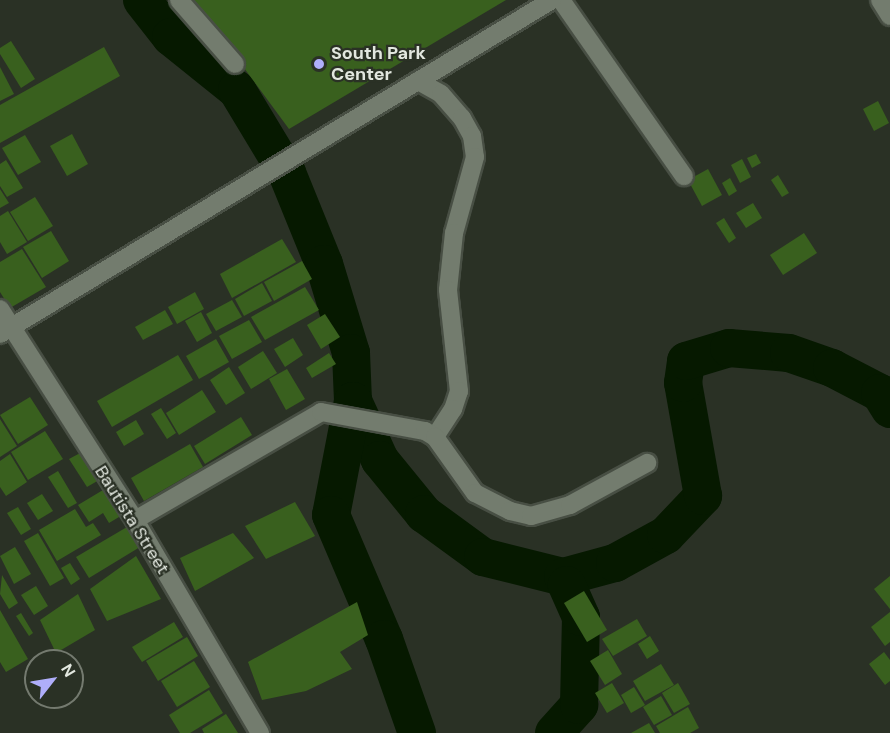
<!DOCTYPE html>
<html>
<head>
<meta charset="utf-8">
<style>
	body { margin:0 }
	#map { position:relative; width:890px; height:733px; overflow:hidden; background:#2a3125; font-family:"DM Sans",sans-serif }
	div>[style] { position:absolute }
	.river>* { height:38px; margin:-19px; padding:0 19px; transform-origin:19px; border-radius:19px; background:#061900 }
	.building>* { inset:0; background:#39601e }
	.roads { filter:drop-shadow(2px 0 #484f44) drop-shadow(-2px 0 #484f44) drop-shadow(0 2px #484f44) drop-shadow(0 -2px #484f44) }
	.minor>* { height:18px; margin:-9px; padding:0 9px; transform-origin:9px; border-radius:9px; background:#737c6e }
	.dots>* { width:16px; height:16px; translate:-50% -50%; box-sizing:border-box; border:3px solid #2a3125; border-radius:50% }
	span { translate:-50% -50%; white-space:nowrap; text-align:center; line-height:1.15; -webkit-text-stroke:4.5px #2a3125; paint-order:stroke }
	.poi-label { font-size:18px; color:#e2e7df; font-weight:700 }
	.left { translate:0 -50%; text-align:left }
	.street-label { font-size:18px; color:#e2e7df }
	.north { position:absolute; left:24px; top:649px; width:60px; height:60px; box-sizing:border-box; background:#2a3125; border:2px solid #747a6f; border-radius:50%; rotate:59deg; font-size:16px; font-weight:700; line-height:24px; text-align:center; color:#e2e7df }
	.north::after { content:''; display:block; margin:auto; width:21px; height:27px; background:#afaefa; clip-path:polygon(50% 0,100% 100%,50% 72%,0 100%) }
</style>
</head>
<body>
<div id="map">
	<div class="river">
		<div style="left:142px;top:0;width:47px;rotate:51.9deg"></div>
		<div style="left:171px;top:37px;width:85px;rotate:38.8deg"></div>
		<div style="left:237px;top:90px;width:97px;rotate:58.9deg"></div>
		<div style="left:287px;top:173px;width:98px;rotate:67.9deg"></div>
		<div style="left:324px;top:264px;width:93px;rotate:73.1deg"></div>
		<div style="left:351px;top:353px;width:48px;rotate:87.6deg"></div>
		<div style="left:353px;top:401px;width:65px;rotate:65.4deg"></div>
		<div style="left:380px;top:460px;width:70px;rotate:50.8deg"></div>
		<div style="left:424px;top:514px;width:73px;rotate:36.1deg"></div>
		<div style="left:483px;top:557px;width:82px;rotate:14deg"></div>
		<div style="left:563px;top:577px;width:54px;rotate:-15.1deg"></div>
		<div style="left:615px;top:563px;width:58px;rotate:-28.8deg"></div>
		<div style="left:666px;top:535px;width:54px;rotate:-46.5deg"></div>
		<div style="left:703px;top:496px;width:115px;rotate:-100deg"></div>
		<div style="left:683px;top:383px;width:22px;rotate:-82deg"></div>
		<div style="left:686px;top:361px;width:45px;rotate:-16.8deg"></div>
		<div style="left:729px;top:348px;width:60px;rotate:4.8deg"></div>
		<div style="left:789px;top:353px;width:46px;rotate:19.2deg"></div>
		<div style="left:832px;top:368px;width:54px;rotate:27.5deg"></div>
		<div style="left:880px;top:393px;width:19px;rotate:58deg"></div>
		<div style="left:353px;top:401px;width:116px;rotate:100.9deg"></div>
		<div style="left:331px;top:515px;width:135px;rotate:66.9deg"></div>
		<div style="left:384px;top:639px;width:100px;rotate:70.7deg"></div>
		<div style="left:554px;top:733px;width:38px;rotate:-48deg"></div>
		<div style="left:579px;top:705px;width:88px;rotate:-88.7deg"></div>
		<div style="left:581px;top:617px;width:35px;rotate:-114deg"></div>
	</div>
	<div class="building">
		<div style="clip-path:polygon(194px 0,506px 0,289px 129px)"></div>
		<div style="clip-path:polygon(11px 41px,35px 79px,21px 88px,0 54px,0 48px)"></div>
		<div style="clip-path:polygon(104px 47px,120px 76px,0 143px,0 105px)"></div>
		<div style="clip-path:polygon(0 67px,14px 94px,0 101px)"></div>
		<div style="clip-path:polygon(878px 101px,889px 123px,874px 131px,863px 109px)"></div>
		<div style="clip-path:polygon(72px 134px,88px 164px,67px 176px,50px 146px)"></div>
		<div style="clip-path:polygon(25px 135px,41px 162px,18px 175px,2px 148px)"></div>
		<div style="clip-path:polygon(756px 154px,761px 163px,752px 168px,747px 158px)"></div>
		<div style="clip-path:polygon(742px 159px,751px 177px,740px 183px,731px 165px)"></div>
		<div style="clip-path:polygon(6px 160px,23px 188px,7px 197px,0 186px,0 164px)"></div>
		<div style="clip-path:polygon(708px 169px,722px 195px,702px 206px,688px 180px)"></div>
		<div style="clip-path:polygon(778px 175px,789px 193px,782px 197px,771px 180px)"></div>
		<div style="clip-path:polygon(730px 178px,737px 191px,729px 196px,722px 183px)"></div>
		<div style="clip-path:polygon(0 189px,9px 203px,0 208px)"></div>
		<div style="clip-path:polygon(35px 197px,53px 226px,28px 241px,10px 212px)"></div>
		<div style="clip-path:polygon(753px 203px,762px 218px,746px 228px,736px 213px)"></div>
		<div style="clip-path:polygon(8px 211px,27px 242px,7px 254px,0 242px,0 216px)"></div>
		<div style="clip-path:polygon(724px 218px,736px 238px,729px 243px,716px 223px)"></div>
		<div style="clip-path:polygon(51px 231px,69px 261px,42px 278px,23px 247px)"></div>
		<div style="clip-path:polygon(804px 233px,817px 253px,783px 275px,770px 255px)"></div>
		<div style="clip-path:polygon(282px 239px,296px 262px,232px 298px,220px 274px)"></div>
		<div style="clip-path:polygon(22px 249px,46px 287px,10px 308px,0 292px,0 262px)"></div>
		<div style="clip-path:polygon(302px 261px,312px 279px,274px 301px,264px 282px)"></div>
		<div style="clip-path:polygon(262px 283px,272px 301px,244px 316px,235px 299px)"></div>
		<div style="clip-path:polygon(305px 287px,319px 310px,265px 340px,251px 317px)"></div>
		<div style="clip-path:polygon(195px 292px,204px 309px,177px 324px,168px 307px)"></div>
		<div style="clip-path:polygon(232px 300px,242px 317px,216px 331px,206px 314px)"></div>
		<div style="clip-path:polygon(165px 310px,173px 324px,143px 340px,135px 327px)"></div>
		<div style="clip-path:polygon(201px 312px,212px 333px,197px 342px,185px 321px)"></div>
		<div style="clip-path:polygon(325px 314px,340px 337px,321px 349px,307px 325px)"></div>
		<div style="clip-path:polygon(249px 320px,262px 342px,232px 359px,219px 336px)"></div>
		<div style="clip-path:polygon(293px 338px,303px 355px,285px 367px,274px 349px)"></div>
		<div style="clip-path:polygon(216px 339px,229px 362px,199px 379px,186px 356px)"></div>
		<div style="clip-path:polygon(263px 351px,277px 373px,251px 389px,238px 367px)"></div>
		<div style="clip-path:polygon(329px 353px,336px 364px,312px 378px,306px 368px)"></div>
		<div style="clip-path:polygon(178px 355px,193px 380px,112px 427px,97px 401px)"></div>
		<div style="clip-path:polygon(229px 367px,245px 393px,226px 405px,210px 380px)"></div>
		<div style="clip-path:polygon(287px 369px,305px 399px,286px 410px,269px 379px)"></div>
		<div style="clip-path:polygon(202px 390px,216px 412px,179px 435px,166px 413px)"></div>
		<div style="clip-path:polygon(30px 397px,48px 425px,18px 444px,0 415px)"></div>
		<div style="clip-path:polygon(161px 408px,176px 433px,167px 439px,151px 414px)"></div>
		<div style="clip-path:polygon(241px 417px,252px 435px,205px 464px,194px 446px)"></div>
		<div style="clip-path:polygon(0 419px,17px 446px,0 457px)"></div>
		<div style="clip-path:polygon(136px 420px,144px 434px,124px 446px,116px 432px)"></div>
		<div style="clip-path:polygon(45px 431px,63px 459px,28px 480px,11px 452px)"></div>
		<div style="clip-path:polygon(190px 444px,203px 467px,144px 501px,131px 478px)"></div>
		<div style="clip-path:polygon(82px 452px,99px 480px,87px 487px,69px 459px)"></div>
		<div style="clip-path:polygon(10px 454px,27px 482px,6px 496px,0 487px,0 461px)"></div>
		<div style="clip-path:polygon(58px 471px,77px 503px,68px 508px,48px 477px)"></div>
		<div style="clip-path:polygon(108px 487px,124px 514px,109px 523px,103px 513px,89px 522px,78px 505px)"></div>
		<div style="clip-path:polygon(42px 494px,53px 511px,38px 520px,27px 503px)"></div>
		<div style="clip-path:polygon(295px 502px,315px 536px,266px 559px,245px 526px)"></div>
		<div style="clip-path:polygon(18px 507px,31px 529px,21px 535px,7px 513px)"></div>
		<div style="clip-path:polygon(75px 509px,86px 527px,93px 523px,101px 535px,57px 561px,39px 530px)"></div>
		<div style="clip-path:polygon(127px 527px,140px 547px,89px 578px,76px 557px)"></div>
		<div style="clip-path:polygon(38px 533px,64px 578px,50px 586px,24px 541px)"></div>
		<div style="clip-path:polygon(233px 533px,254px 558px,195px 591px,180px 558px)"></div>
		<div style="clip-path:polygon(15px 547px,31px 574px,14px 584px,0 556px)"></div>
		<div style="clip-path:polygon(136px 556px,161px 599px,107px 621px,90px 589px)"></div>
		<div style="clip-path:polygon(70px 563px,80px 579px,71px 585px,61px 568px)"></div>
		<div style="clip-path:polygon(2px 575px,18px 603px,9px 609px,0 594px)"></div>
		<div style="clip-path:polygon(890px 576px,890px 609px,874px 589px)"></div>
		<div style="clip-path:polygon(36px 586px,48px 606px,34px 615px,21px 595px)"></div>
		<div style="clip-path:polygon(584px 591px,607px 630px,587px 642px,564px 603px)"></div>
		<div style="clip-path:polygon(78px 594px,95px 630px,56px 653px,40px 620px)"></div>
		<div style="clip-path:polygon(357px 602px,368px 635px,340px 652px,352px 669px,306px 691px,262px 700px,248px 662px)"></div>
		<div style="clip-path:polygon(0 610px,28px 659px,6px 672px,0 662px)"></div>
		<div style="clip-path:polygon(890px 612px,890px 642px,885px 646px,871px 627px)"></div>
		<div style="clip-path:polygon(21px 613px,33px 633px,29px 636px,16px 616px)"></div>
		<div style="clip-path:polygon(637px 619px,647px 636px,613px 656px,602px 639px)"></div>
		<div style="clip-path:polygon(174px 622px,183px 637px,142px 662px,132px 647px)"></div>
		<div style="clip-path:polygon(650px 636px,659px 651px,647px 659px,638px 644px)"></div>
		<div style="clip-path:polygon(187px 637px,198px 656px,158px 681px,146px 661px)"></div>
		<div style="clip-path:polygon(608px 650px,622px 674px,605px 685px,590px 661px)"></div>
		<div style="clip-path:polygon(884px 652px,890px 660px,890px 681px,885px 685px,869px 664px)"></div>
		<div style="clip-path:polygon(194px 661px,210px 687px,177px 707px,161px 681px)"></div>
		<div style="clip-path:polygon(661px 664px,674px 685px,645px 701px,633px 681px)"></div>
		<div style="clip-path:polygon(612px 683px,624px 703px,607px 713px,595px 693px)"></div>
		<div style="clip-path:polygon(678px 683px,690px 704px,674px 713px,662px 693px)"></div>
		<div style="clip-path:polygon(634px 687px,645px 705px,631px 713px,621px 695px)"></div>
		<div style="clip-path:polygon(209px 690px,223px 713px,190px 733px,180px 733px,169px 715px)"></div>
		<div style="clip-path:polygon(661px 696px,672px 715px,654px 725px,643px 707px)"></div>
		<div style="clip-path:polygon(688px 707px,699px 728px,690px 733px,660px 733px,656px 726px)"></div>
		<div style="clip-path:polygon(226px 714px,238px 733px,204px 733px,202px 729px)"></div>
		<div style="clip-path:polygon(649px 723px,655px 733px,631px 733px)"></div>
	</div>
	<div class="roads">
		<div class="minor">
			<div style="left:179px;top:0;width:85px;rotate:48.8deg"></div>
			<div style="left:561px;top:0;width:215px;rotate:55.1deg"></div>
			<div style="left:880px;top:0;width:19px;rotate:58deg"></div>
			<div style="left:418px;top:81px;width:26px;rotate:29deg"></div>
			<div style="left:441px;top:94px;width:32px;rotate:49deg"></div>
			<div style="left:462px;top:118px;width:21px;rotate:61deg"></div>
			<div style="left:472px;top:136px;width:21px;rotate:82deg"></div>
			<div style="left:475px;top:157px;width:79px;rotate:105.4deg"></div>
			<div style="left:454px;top:233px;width:57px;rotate:96deg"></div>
			<div style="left:448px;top:290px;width:102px;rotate:83.8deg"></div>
			<div style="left:459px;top:391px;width:19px;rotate:108deg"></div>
			<div style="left:453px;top:409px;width:33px;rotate:123deg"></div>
			<div style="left:0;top:309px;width:250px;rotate:57.4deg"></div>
			<div style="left:135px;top:520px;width:247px;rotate:59.6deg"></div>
			<div style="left:0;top:334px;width:645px;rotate:-31.18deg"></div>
			<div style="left:135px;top:520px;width:215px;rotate:-30.1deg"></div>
			<div style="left:321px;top:412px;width:106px;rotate:10.4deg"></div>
			<div style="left:425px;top:431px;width:12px;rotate:31deg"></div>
			<div style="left:435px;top:437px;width:69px;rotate:54.5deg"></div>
			<div style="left:475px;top:493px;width:39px;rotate:27deg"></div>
			<div style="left:510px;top:511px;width:22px;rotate:13deg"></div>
			<div style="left:531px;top:516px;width:41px;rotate:-15.8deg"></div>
			<div style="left:570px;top:505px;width:88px;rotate:-28.6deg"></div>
		</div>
	</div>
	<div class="dots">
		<div style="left:319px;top:64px;background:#afaefa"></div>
	</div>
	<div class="poi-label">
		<span class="left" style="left:331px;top:64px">South Park<br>Center</span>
	</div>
	<div class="street-label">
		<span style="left:132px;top:520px;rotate:58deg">Bautista Street</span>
	</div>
	<div class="north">N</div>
</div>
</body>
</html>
